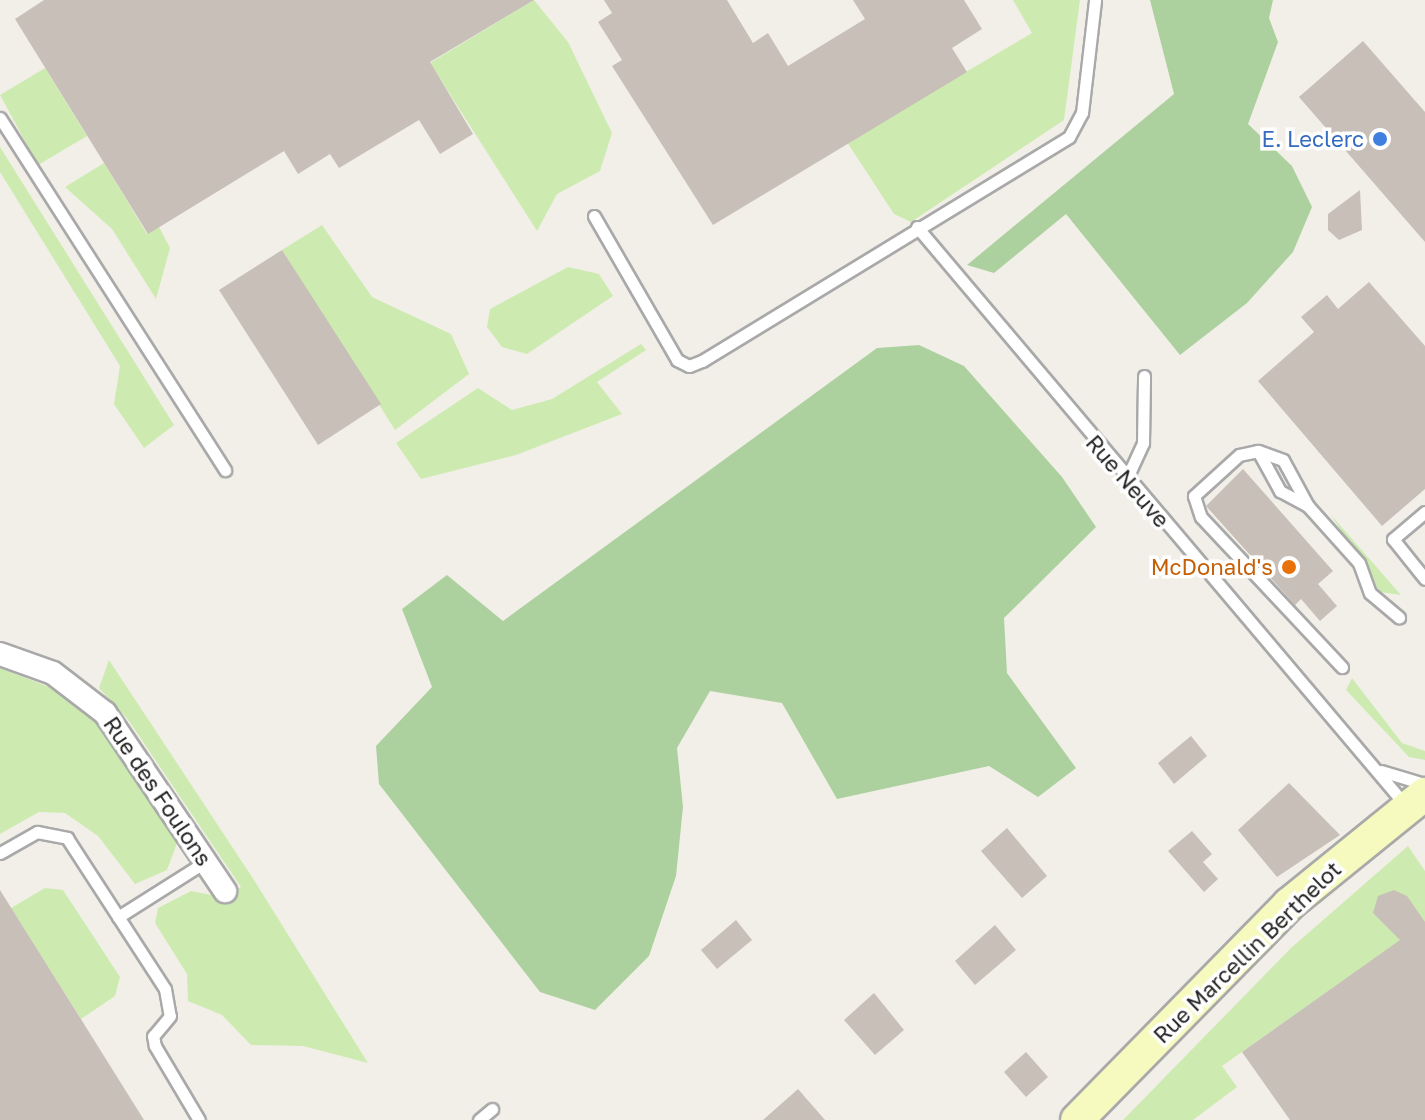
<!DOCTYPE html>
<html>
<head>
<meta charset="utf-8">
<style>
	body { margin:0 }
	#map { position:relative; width:1425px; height:1120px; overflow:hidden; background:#f2efe9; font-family:"Golos Text",sans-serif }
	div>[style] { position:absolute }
	.grass>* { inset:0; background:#cdebb0 }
	.forest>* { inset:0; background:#add19e }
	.building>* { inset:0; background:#c7bfb8 }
	.roads { filter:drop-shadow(2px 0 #a9a9a9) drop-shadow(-2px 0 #a9a9a9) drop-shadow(0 2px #a9a9a9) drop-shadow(0 -2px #a9a9a9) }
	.lane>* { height:11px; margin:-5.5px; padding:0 5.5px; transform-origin:5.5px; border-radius:5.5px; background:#fff }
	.street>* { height:22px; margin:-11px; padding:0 11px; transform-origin:11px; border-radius:11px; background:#fff }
	.secondary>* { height:32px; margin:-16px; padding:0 16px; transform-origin:16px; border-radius:16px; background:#f7fabf }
	.dots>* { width:22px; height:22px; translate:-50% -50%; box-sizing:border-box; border:4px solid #fff; border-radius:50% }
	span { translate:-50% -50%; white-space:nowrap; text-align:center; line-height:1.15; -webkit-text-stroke:7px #fff; paint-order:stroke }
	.shop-label { font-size:22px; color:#366cbe }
	.right { translate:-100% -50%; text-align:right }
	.street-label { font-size:22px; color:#222 }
	.food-label { font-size:22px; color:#c56008 }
</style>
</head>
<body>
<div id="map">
	<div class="grass">
		<div style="clip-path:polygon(534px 0,568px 42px,612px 133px,600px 171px,557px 194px,537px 231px,430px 63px)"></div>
		<div style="clip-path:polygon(1013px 0,1080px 0,1064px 120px,911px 222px,894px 214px,847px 142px,1032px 33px)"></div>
		<div style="clip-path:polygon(45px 68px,87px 136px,38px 165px,0 95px)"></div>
		<div style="clip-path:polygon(0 147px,174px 425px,144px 448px,114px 404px,120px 366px,0 172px)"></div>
		<div style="clip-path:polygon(104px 163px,147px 234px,159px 227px,170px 248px,156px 299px,112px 229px,65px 187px)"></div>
		<div style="clip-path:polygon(322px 225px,372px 297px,451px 334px,469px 374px,395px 430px,282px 250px)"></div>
		<div style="clip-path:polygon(568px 267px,599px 274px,613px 296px,527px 354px,502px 347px,487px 327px,490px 309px)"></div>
		<div style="clip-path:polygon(641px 344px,646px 350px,597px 382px,622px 414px,516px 455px,421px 479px,396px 443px,478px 388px,512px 410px,552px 399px)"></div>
		<div style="clip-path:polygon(1331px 515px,1401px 595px,1380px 592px)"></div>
		<div style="clip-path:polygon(109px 660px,254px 880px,368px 1063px,303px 1046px,251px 1045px,222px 1015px,188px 1001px,187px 974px,155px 923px,158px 908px,191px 891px,222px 897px,241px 887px,129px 721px,99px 688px)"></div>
		<div style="clip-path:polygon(0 668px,49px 687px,99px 722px,179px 838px,167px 870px,135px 884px,98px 836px,65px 813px,39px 812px,0 834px)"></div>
		<div style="clip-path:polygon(1352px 678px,1402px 743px,1425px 751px,1425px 760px,1409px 757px,1346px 690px)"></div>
		<div style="clip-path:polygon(1408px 846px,1425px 871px,1425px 923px,1222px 1066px,1237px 1087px,1193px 1120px,1123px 1120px,1291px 948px)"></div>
		<div style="clip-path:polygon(45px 888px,63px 890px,120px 977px,115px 996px,81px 1019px,11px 908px)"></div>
	</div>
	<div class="forest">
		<div style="clip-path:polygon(1150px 0,1273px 0,1269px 18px,1278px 42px,1248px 124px,1292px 166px,1312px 207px,1293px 252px,1247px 303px,1180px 355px,1066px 214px,994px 273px,967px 265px,1174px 94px)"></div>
		<div style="clip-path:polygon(919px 345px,964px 366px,1062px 477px,1096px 527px,1004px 618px,1007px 673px,1076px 768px,1038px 797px,989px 766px,837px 799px,782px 703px,710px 691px,677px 748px,683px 807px,676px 876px,649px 956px,595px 1010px,540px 992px,379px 784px,376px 746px,432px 687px,402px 609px,447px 575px,503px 621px,877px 348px)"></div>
	</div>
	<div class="building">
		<div style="clip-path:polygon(44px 0,534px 0,430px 62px,473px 134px,440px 154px,419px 120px,339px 168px,330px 154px,298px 174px,284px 151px,148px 234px,15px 19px)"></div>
		<div style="clip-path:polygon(604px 0,727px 0,753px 43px,768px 33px,788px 66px,865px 19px,853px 0,964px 0,982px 29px,952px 48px,967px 72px,713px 225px,612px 66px,622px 60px,598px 22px,612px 13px)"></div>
		<div style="clip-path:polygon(1363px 41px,1425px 112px,1425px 242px,1299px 97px)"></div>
		<div style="clip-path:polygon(1360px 190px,1362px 230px,1339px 240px,1328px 230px,1328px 214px)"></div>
		<div style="clip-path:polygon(282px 250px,381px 404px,318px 445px,219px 290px)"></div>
		<div style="clip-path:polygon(1369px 282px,1425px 346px,1425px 489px,1382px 526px,1258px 381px,1314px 332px,1301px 317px,1327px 295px,1338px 309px)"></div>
		<div style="clip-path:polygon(1243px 469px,1333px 571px,1318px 584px,1337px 606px,1320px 621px,1301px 599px,1295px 605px,1206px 506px)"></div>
		<div style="clip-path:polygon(1191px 736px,1207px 756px,1174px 784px,1158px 763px)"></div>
		<div style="clip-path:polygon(1289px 783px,1340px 835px,1277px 877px,1238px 830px)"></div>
		<div style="clip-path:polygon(1007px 828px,1047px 876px,1022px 898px,981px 851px)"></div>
		<div style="clip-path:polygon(1192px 831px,1212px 854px,1203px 862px,1218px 879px,1204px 892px,1168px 851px)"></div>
		<div style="clip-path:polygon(0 890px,89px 1032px,144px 1120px,0 1120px)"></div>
		<div style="clip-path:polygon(1394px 890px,1407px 896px,1425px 922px,1425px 1120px,1290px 1120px,1242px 1052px,1400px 940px,1373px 913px,1378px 896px)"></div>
		<div style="clip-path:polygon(736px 920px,752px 940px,717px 969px,701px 950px)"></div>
		<div style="clip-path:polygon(995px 925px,1016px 950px,975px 985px,955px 961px)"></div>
		<div style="clip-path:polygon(874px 993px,904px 1030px,875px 1055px,844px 1020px)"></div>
		<div style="clip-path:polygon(1026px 1052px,1048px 1077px,1026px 1097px,1004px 1072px)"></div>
		<div style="clip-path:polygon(798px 1089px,825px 1120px,763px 1120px)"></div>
	</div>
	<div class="roads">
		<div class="lane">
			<div style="left:0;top:118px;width:418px;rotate:57.4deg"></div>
			<div style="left:594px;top:216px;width:166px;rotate:60deg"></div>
			<div style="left:677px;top:360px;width:13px;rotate:27deg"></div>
			<div style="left:689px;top:366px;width:14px;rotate:-21deg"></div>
			<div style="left:702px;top:361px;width:430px;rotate:-31.4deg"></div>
			<div style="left:1069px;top:137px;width:27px;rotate:-62deg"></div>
			<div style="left:1082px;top:113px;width:114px;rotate:-83.4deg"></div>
			<div style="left:917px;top:227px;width:759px;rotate:49.81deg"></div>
			<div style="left:1258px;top:451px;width:46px;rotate:61.2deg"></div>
			<div style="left:1280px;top:491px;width:32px;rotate:28deg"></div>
			<div style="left:1308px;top:506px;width:76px;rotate:48.2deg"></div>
			<div style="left:1359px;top:563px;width:32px;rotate:70deg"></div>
			<div style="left:1370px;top:593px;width:38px;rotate:40deg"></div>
			<div style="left:1126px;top:480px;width:41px;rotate:-65.3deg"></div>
			<div style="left:1143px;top:443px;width:67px;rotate:-89.1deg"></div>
			<div style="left:1308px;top:506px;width:52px;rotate:-118.5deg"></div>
			<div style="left:1283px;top:460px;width:27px;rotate:-160deg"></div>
			<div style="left:1258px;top:451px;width:19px;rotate:168deg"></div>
			<div style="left:1239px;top:455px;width:61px;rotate:137.7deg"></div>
			<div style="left:1194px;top:496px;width:22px;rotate:72deg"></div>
			<div style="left:1201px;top:517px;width:206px;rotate:46.8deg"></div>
			<div style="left:1425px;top:512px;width:42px;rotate:139.8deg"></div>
			<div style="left:1393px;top:539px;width:51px;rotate:51.3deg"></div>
			<div style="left:1381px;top:771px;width:45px;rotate:16.8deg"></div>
			<div style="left:0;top:853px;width:43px;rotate:-29.6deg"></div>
			<div style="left:37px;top:832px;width:31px;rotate:11deg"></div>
			<div style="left:67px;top:838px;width:180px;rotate:57deg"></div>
			<div style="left:165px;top:989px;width:27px;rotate:80deg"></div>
			<div style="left:170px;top:1016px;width:26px;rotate:130deg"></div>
			<div style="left:153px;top:1036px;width:10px;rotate:79deg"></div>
			<div style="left:155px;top:1046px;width:86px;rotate:59.3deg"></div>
			<div style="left:118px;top:917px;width:103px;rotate:-32.3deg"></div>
			<div style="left:479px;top:1120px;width:17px;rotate:-40deg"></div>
		</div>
		<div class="street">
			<div style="left:0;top:654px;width:56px;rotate:19.7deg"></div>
			<div style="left:53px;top:673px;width:66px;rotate:37.6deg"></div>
			<div style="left:105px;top:713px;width:215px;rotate:56deg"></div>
		</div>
		<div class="secondary">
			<div style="left:1077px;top:1120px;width:303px;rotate:-45.5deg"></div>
			<div style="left:1289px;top:904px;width:175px;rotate:-39deg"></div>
		</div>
	</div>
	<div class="dots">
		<div style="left:1380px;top:139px;background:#3f7fe0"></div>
		<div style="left:1289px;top:567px;background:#e8710a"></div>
	</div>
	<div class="shop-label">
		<span class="right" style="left:1364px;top:139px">E. Leclerc</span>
	</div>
	<div class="street-label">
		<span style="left:1128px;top:481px;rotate:49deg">Rue Neuve</span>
		<span style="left:158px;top:791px;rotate:56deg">Rue des Foulons</span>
		<span style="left:1247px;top:952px;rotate:-44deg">Rue Marcellin Berthelot</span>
	</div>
	<div class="food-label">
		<span class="right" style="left:1273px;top:567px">McDonald's</span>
	</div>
</div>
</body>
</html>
